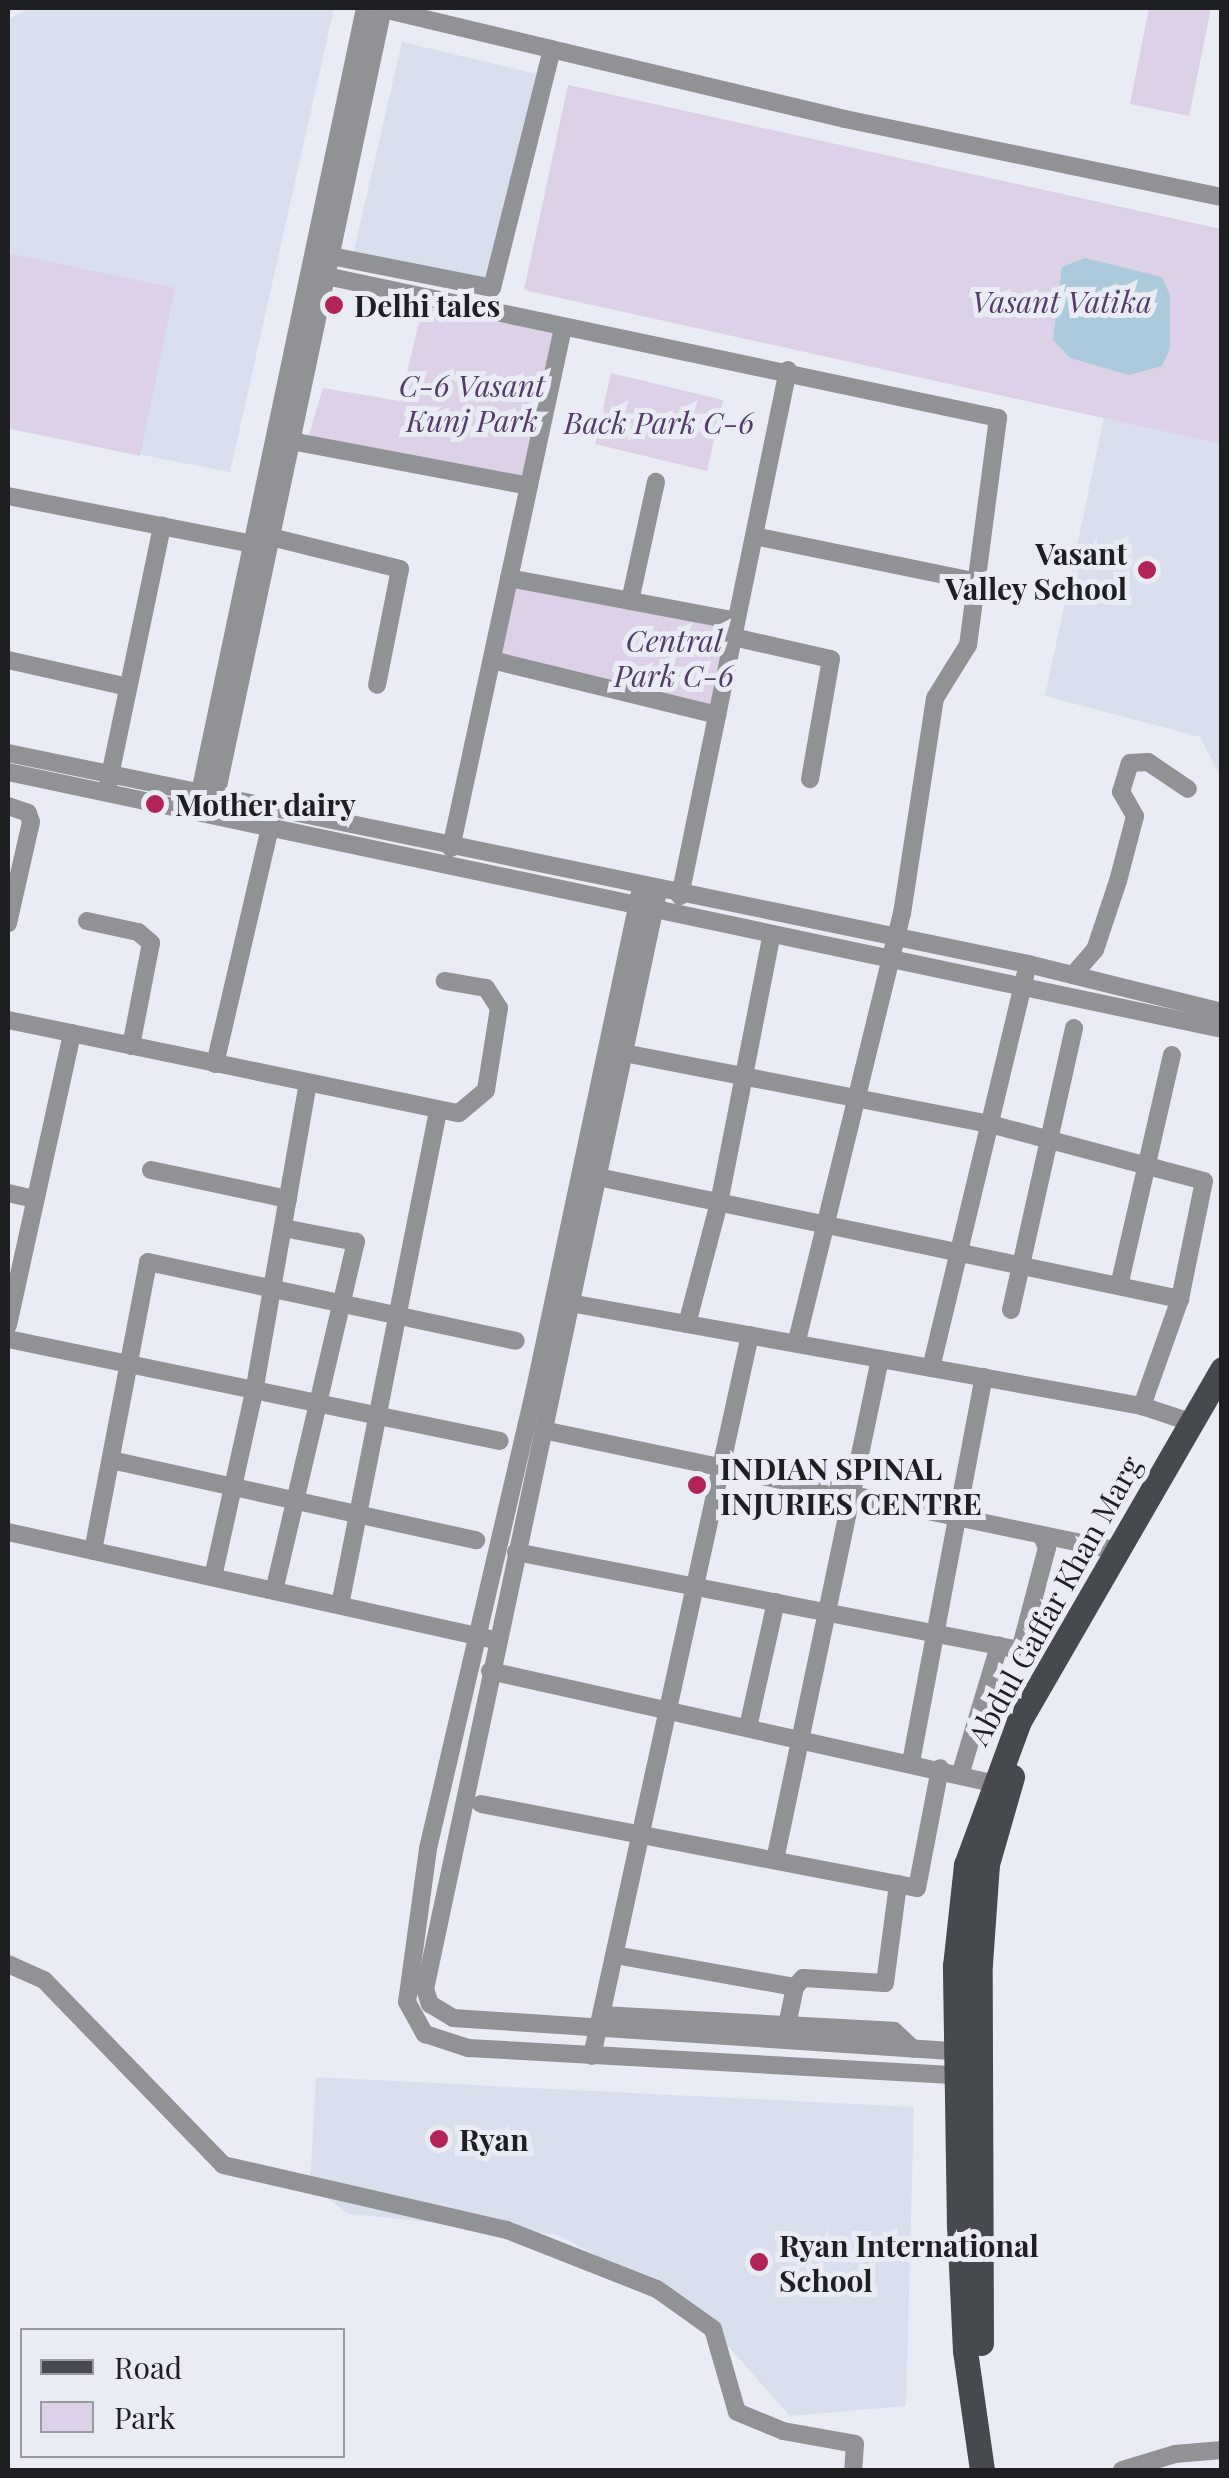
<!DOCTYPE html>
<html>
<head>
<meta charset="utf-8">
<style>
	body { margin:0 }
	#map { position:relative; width:1229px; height:2478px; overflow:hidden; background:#e9ecf4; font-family:"Playfair Display",serif }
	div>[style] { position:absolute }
	.built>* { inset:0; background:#dadfed }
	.green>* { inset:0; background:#dcd1e6 }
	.water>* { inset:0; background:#abcbdd }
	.minor>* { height:18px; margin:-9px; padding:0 9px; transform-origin:9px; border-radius:9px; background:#909295 }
	.primary>* { height:25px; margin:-12.5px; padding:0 12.5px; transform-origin:12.5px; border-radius:12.5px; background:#464a4e }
	.dots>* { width:28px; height:28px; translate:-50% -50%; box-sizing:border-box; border:5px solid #e9ecf4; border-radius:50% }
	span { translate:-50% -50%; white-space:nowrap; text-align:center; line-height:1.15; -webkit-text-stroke:10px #e9ecf4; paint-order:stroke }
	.park-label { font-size:30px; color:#533c66; font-style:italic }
	.poi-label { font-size:30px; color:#1e1f22; font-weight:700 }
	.left { translate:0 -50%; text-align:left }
	.right { translate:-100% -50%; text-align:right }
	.street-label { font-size:30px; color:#1e1f22 }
	.frame { position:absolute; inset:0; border:10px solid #1e1f22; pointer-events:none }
	.legend { position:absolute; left:20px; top:2328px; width:325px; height:130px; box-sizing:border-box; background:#e9ecf4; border:2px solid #989aa0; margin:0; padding:12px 18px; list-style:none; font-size:30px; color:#1e1f22 }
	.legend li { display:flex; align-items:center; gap:20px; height:50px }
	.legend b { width:50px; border:2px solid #989aa0 }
</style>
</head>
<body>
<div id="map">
	<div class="built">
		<div style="clip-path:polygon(28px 8px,334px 8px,230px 472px,8px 429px,8px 20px)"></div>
		<div style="clip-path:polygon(402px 42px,537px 74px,488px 287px,353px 255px)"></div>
		<div style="clip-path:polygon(1104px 418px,1221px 444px,1221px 777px,1200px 737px,1045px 696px)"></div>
		<div style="clip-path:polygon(316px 2077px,914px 2107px,906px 2406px,790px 2416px,695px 2309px,558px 2235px,349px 2214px,310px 2186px)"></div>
	</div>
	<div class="green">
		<div style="clip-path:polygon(1149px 8px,1211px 8px,1189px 116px,1130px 104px)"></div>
		<div style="clip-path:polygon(568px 85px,1221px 229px,1221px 444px,524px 290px)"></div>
		<div style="clip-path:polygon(8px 253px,175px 288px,140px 456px,8px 428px)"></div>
		<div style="clip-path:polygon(425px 298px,557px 326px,529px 486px,306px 444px,323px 388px,400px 401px)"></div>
		<div style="clip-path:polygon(611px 373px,723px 400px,707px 471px,595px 444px)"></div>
		<div style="clip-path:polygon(509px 578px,727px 622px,709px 710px,492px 660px)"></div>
	</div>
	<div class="water">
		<div style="clip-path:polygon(1085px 258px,1162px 277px,1170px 295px,1170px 348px,1162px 366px,1129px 375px,1070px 358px,1053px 340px,1062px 267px)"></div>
	</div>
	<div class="minor">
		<div style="left:383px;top:9px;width:475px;rotate:13.4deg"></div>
		<div style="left:845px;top:119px;width:385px;rotate:11.7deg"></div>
		<div style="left:331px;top:256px;width:164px;rotate:11.2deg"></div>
		<div style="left:492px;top:288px;width:246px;rotate:-75.9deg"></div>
		<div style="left:326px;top:276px;width:687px;rotate:11.93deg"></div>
		<div style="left:998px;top:418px;width:229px;rotate:97.5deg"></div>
		<div style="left:968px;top:645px;width:62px;rotate:121.9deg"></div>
		<div style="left:935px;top:698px;width:218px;rotate:98.7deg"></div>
		<div style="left:902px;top:913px;width:443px;rotate:103.8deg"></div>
		<div style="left:291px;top:441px;width:242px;rotate:10.7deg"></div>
		<div style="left:8px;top:496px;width:249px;rotate:11.1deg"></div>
		<div style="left:754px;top:536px;width:224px;rotate:11.6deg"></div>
		<div style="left:271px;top:537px;width:133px;rotate:13.9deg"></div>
		<div style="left:400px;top:569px;width:118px;rotate:101.2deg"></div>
		<div style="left:509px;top:578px;width:231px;rotate:10.7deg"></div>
		<div style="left:630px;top:601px;width:122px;rotate:-77.7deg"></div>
		<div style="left:733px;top:637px;width:100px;rotate:12.7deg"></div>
		<div style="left:831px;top:659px;width:122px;rotate:99.9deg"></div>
		<div style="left:8px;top:660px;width:123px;rotate:12.7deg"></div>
		<div style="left:492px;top:660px;width:232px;rotate:13.7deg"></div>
		<div style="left:8px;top:753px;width:1042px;rotate:11.69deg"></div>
		<div style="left:1028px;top:964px;width:200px;rotate:13.9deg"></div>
		<div style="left:8px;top:772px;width:1241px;rotate:11.95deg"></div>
		<div style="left:108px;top:785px;width:265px;rotate:-78.2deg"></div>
		<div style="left:198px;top:802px;width:811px;rotate:-78.12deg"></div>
		<div style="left:214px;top:805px;width:815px;rotate:-78.03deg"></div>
		<div style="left:8px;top:806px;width:21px;rotate:19deg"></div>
		<div style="left:28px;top:813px;width:9px;rotate:72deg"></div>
		<div style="left:31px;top:822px;width:104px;rotate:102.8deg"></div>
		<div style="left:451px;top:848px;width:532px;rotate:-77.85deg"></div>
		<div style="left:641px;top:888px;width:516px;rotate:101.96deg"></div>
		<div style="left:534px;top:1393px;width:468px;rotate:103.1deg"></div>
		<div style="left:428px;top:1849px;width:154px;rotate:97.8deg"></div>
		<div style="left:407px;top:2002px;width:37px;rotate:61deg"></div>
		<div style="left:425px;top:2034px;width:45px;rotate:18deg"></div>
		<div style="left:468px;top:2048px;width:498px;rotate:3.2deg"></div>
		<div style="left:658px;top:892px;width:1121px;rotate:101.99deg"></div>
		<div style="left:425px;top:1989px;width:16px;rotate:72deg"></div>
		<div style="left:430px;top:2004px;width:27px;rotate:31deg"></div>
		<div style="left:453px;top:2018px;width:514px;rotate:3.79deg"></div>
		<div style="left:680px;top:896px;width:537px;rotate:-78.4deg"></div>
		<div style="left:87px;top:921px;width:52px;rotate:12.2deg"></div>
		<div style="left:138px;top:932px;width:17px;rotate:40deg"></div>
		<div style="left:151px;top:943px;width:105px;rotate:101deg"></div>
		<div style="left:1073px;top:975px;width:33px;rotate:-49deg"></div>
		<div style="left:1095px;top:950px;width:73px;rotate:-71.6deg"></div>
		<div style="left:1118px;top:881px;width:67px;rotate:-75.3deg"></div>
		<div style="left:1135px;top:816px;width:28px;rotate:-120deg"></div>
		<div style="left:1121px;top:792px;width:30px;rotate:-73deg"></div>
		<div style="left:1130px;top:763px;width:18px;rotate:-3deg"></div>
		<div style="left:1148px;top:762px;width:48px;rotate:34deg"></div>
		<div style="left:8px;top:1020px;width:460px;rotate:11.7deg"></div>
		<div style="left:459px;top:1113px;width:35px;rotate:-40deg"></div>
		<div style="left:486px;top:1090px;width:83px;rotate:-81deg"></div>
		<div style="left:499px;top:1008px;width:24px;rotate:-123deg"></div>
		<div style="left:486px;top:988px;width:42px;rotate:-170.3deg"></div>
		<div style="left:624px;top:1053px;width:373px;rotate:11deg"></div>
		<div style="left:990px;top:1124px;width:221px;rotate:14.9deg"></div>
		<div style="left:1204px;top:1181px;width:120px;rotate:101.5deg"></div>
		<div style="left:1180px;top:1299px;width:114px;rotate:109.6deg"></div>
		<div style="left:215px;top:1064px;width:242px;rotate:-76.9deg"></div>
		<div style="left:151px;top:1170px;width:140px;rotate:12deg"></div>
		<div style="left:598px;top:1177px;width:595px;rotate:11.84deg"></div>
		<div style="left:8px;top:1193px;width:28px;rotate:13deg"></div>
		<div style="left:1119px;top:1286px;width:237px;rotate:-77.1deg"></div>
		<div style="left:570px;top:1303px;width:581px;rotate:10.21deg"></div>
		<div style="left:1142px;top:1406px;width:51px;rotate:18.4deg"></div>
		<div style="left:1011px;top:1310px;width:289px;rotate:-77.4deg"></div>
		<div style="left:687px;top:1324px;width:125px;rotate:-75.2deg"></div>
		<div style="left:719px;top:1203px;width:274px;rotate:-78.9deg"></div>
		<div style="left:8px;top:1325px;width:299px;rotate:-77.6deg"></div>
		<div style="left:8px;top:1339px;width:502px;rotate:11.71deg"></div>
		<div style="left:931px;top:1368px;width:404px;rotate:-76.5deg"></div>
		<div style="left:543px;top:1430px;width:583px;rotate:11.87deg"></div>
		<div style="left:111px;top:1460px;width:374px;rotate:12.4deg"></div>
		<div style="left:8px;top:1532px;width:494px;rotate:12.5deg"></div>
		<div style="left:93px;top:1551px;width:294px;rotate:-79.2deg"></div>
		<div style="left:148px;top:1262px;width:376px;rotate:12.1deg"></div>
		<div style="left:516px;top:1552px;width:513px;rotate:11deg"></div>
		<div style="left:1020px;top:1650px;width:106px;rotate:-75.2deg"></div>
		<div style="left:1047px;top:1548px;width:13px;rotate:-113deg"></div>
		<div style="left:213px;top:1577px;width:189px;rotate:-77.5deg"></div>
		<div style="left:254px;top:1392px;width:314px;rotate:-80.1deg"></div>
		<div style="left:274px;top:1591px;width:359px;rotate:-76.8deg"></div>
		<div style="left:356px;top:1242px;width:74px;rotate:-169.1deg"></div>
		<div style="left:340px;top:1605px;width:504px;rotate:-78.78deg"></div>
		<div style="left:490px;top:1671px;width:514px;rotate:12.58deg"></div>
		<div style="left:748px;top:1727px;width:128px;rotate:-77.4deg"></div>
		<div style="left:911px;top:1762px;width:392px;rotate:-79.3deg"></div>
		<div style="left:961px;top:1772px;width:132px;rotate:-73.2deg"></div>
		<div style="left:481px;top:1804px;width:444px;rotate:10.9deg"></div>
		<div style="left:917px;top:1888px;width:122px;rotate:-79.1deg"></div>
		<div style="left:775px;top:1860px;width:512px;rotate:-78.16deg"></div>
		<div style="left:615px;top:1955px;width:183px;rotate:10.1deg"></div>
		<div style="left:8px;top:1964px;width:39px;rotate:24deg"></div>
		<div style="left:44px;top:1980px;width:257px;rotate:45.9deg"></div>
		<div style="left:223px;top:2165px;width:291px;rotate:12.9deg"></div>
		<div style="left:507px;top:2230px;width:161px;rotate:21.5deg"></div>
		<div style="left:657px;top:2289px;width:69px;rotate:35.5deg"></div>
		<div style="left:713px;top:2329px;width:86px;rotate:73.9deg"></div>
		<div style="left:737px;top:2412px;width:50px;rotate:22.4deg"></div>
		<div style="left:783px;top:2431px;width:73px;rotate:10.2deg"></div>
		<div style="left:855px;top:2444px;width:26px;rotate:94deg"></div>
		<div style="left:602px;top:2015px;width:292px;rotate:3.1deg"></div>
		<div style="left:894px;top:2031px;width:26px;rotate:43deg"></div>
		<div style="left:787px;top:2025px;width:39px;rotate:-78deg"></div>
		<div style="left:795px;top:1987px;width:12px;rotate:-48deg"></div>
		<div style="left:803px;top:1978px;width:82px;rotate:3.5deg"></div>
		<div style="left:885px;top:1983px;width:100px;rotate:-82.5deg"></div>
		<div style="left:592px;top:2056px;width:738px;rotate:-77.64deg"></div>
		<div style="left:1122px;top:2470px;width:55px;rotate:-16.8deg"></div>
		<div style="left:1175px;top:2454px;width:47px;rotate:-4.9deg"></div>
	</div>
	<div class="primary">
		<div style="left:981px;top:2343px;width:379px;rotate:-90.2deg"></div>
		<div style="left:980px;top:1964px;width:100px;rotate:-86deg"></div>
		<div style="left:987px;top:1864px;width:91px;rotate:-74deg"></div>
		<div style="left:982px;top:2470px;width:120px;rotate:-98.1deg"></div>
		<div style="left:965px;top:2351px;width:125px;rotate:-92.7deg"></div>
		<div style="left:959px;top:2226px;width:260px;rotate:-90.9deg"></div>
		<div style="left:955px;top:1966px;width:102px;rotate:-83.8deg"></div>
		<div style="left:966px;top:1865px;width:153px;rotate:-69.8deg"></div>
		<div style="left:1019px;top:1721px;width:406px;rotate:-60deg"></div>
	</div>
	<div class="dots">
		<div style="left:334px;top:305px;background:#b22458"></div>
		<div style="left:1147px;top:570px;background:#b22458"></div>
		<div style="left:155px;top:804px;background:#b22458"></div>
		<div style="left:697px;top:1485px;background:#b22458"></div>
		<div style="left:439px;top:2139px;background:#b22458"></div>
		<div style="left:759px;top:2262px;background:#b22458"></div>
	</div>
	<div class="park-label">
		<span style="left:1062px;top:301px">Vasant Vatika</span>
		<span style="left:472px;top:402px">C-6 Vasant<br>Kunj Park</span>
		<span style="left:659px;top:422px">Back Park C-6</span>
		<span style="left:674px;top:657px">Central<br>Park C-6</span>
	</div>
	<div class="poi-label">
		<span class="left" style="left:354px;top:305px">Delhi tales</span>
		<span class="right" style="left:1127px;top:570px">Vasant<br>Valley School</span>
		<span class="left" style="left:175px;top:804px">Mother dairy</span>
		<span class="left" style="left:720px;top:1485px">INDIAN SPINAL<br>INJURIES CENTRE</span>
		<span class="left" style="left:459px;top:2139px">Ryan</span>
		<span class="left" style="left:779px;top:2262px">Ryan International<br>School</span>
	</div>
	<div class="street-label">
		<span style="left:1054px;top:1600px;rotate:-61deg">Abdul Gaffar Khan Marg</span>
	</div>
	<div class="frame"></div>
	<ul class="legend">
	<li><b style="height:12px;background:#464a4e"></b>Road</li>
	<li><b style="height:28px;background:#dcd1e6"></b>Park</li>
	</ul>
</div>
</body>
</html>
